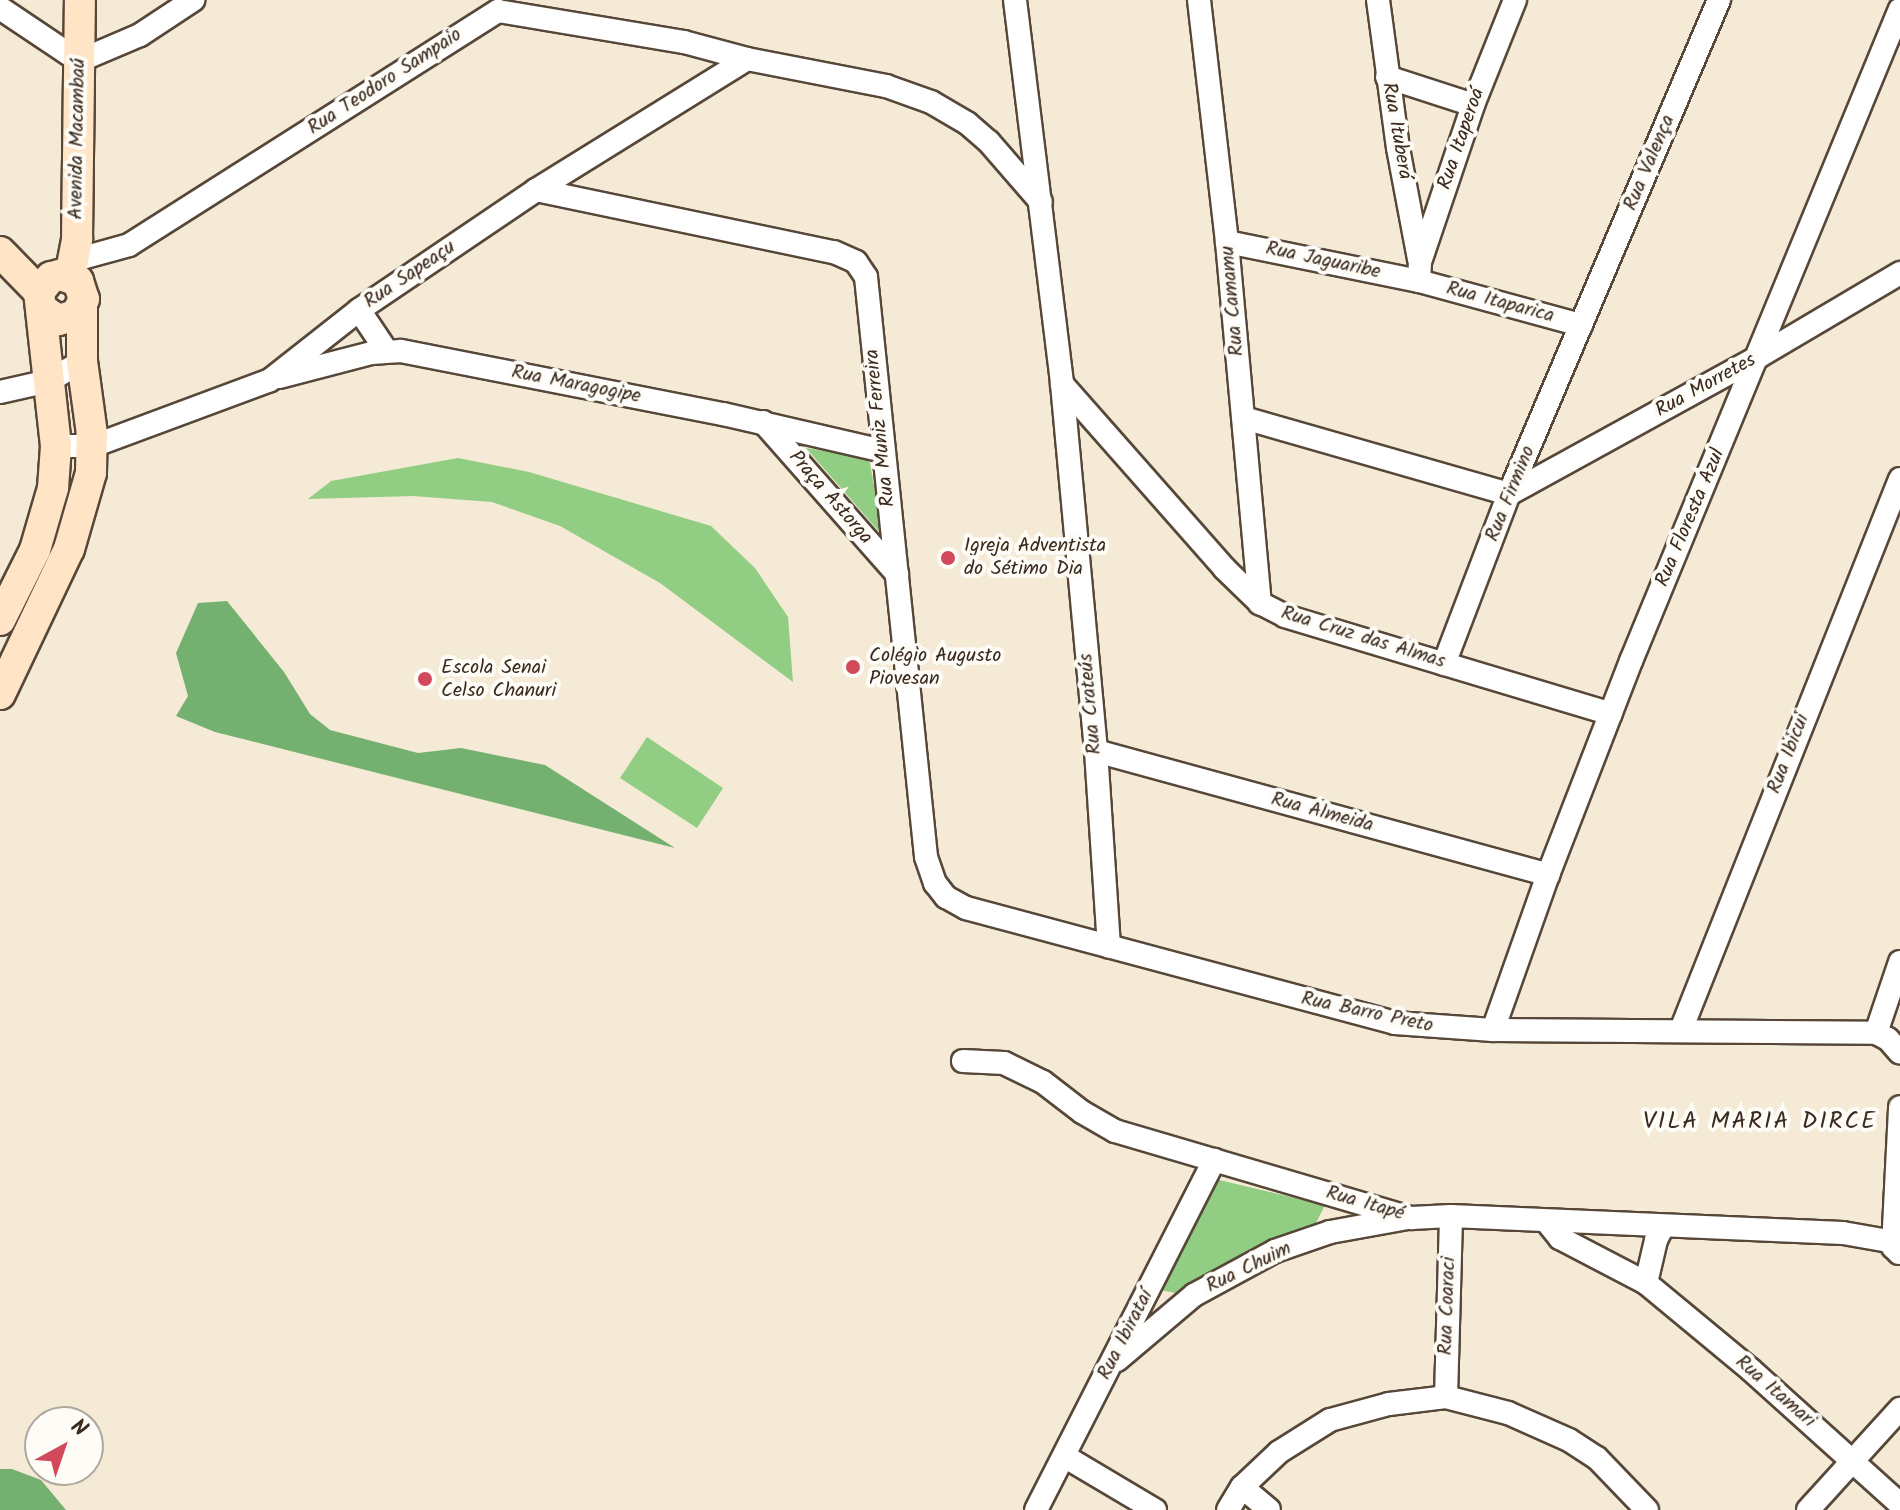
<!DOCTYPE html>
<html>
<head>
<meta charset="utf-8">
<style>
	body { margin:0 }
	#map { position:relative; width:1900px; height:1510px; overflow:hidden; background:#f4ead5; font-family:Kalam,sans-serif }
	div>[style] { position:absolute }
	.green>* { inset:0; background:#91cd82 }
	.forest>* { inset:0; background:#74b070 }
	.roads { filter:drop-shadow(2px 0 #574739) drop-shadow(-2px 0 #574739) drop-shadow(0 2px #574739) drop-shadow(0 -2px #574739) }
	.street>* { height:22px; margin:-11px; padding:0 11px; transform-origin:11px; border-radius:11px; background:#fff }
	.secondary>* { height:30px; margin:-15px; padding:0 15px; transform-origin:15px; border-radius:15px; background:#ffe4c6 }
	.dots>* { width:22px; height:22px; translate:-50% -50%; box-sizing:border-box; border:4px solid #fdfcf7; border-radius:50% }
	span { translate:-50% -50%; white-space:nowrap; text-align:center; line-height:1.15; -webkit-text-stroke:8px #fdfcf7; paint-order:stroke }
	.street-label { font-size:20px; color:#3b2a1e }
	.poi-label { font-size:20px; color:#3b2a1e }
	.left { translate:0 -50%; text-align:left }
	.quarter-label { font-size:24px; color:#3b2a1e; letter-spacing:2px }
	.north { position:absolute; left:24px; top:1406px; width:80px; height:80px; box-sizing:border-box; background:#fdfcf7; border:2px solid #afa8a0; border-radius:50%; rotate:40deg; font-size:22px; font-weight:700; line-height:32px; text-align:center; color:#3b2a1e }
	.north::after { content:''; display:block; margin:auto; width:28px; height:36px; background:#d1495b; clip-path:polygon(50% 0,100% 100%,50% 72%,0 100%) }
</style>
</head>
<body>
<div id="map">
	<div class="green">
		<div style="clip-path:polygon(806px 448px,869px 458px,883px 536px)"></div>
		<div style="clip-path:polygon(458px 458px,529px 472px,711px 526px,755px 568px,788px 617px,793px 682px,660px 583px,560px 526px,492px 502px,413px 496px,308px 499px,331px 481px)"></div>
		<div style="clip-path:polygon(647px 737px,723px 788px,697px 828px,620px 778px)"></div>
		<div style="clip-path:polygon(1198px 1175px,1325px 1205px,1311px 1233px,1176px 1293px,1139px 1286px)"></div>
	</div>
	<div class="forest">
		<div style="clip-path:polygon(227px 601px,284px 672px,310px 714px,330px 730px,418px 753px,461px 748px,545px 765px,675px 848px,215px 732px,176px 716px,188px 696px,176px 653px,198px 603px)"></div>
		<div style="clip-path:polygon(0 1469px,12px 1469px,41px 1480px,66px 1510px,0 1510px)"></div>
	</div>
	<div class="roads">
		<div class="street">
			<div style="left:1015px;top:0;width:387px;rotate:83deg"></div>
			<div style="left:1062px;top:384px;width:369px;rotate:84.7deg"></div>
			<div style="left:1096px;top:751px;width:196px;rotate:86.2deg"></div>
			<div style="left:1199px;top:0;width:244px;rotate:83.4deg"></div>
			<div style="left:1227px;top:242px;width:363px;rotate:84.8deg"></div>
			<div style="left:1378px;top:0;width:149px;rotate:82.3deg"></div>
			<div style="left:1398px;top:148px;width:113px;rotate:79.3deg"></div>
			<div style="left:0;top:8px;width:95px;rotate:33.9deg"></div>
			<div style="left:79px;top:61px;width:66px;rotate:-23.1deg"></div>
			<div style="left:140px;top:35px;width:64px;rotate:-33.4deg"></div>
			<div style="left:1387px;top:77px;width:90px;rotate:18deg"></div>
			<div style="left:536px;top:190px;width:304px;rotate:11.8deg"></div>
			<div style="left:834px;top:252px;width:24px;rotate:24deg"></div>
			<div style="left:856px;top:262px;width:18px;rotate:56deg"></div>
			<div style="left:866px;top:277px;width:583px;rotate:84.09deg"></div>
			<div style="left:926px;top:857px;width:28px;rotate:71deg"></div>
			<div style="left:935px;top:883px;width:18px;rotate:52deg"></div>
			<div style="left:946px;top:897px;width:23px;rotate:29deg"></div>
			<div style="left:966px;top:908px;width:444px;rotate:15deg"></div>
			<div style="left:1395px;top:1023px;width:98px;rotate:4.1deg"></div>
			<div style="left:1493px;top:1030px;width:383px;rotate:0.4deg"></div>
			<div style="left:1876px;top:1033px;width:13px;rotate:27deg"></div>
			<div style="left:1888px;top:1039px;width:18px;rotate:49deg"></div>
			<div style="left:1227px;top:242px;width:196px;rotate:11.5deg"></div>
			<div style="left:1419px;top:281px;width:168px;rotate:15.2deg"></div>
			<div style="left:75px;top:260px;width:56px;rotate:-15.5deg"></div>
			<div style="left:129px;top:245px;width:437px;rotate:-32.4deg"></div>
			<div style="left:498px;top:11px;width:189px;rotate:9.5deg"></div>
			<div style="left:684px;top:42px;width:65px;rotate:15.1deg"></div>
			<div style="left:747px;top:59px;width:142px;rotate:11deg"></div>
			<div style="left:886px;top:86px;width:48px;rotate:19.6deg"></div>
			<div style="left:931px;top:102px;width:42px;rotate:30.3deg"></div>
			<div style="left:967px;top:123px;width:29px;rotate:41deg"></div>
			<div style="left:989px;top:142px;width:79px;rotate:49.1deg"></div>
			<div style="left:1419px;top:281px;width:19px;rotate:-87deg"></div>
			<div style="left:1420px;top:262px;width:166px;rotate:-71.3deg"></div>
			<div style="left:1473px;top:105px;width:113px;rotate:-68.2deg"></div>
			<div style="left:359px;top:310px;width:48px;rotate:56deg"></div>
			<div style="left:279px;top:377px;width:96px;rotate:-14.5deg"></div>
			<div style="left:372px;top:353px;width:29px;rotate:-4deg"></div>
			<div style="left:401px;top:351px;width:328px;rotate:11.1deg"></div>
			<div style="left:723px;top:414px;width:164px;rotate:13deg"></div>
			<div style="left:1062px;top:384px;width:245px;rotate:48.6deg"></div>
			<div style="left:1224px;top:568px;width:50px;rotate:44.2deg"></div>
			<div style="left:1260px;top:603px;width:28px;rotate:27deg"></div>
			<div style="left:1285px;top:616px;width:340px;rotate:16.7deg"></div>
			<div style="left:0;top:392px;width:50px;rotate:-12.7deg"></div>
			<div style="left:49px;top:381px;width:39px;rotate:-31deg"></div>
			<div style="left:1244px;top:418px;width:276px;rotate:16deg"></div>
			<div style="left:1509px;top:494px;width:284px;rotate:-28.8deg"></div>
			<div style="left:1758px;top:357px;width:165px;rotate:-30.6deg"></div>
			<div style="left:763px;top:422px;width:203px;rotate:48.6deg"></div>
			<div style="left:56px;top:446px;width:37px"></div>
			<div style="left:93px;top:446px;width:189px;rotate:-20.4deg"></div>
			<div style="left:270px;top:380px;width:113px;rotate:-38.2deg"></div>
			<div style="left:359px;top:310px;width:214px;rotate:-34.1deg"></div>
			<div style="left:536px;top:190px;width:248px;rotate:-31.8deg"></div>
			<div style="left:1444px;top:664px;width:182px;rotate:-69.1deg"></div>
			<div style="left:1509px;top:494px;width:537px;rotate:-66.97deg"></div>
			<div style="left:1096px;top:751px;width:469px;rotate:15.3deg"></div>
			<div style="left:1493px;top:1030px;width:164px;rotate:-70.5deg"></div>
			<div style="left:1548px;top:875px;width:230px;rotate:-68.8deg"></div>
			<div style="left:1631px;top:661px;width:705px;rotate:-67.58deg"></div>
			<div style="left:1681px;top:1030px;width:593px;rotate:-68.32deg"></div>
			<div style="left:1876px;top:1033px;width:75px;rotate:-71.3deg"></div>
			<div style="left:963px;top:1061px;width:41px;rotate:2.8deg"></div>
			<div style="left:1004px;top:1063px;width:43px;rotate:26deg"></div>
			<div style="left:1043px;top:1082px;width:49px;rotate:37.6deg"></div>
			<div style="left:1082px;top:1112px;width:38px;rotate:30deg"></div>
			<div style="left:1115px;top:1131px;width:309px;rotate:16.4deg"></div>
			<div style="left:1411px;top:1218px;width:40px;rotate:-2.9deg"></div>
			<div style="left:1451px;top:1216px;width:392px;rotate:2.5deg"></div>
			<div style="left:1843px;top:1233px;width:52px;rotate:10deg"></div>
			<div style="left:1547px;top:1222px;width:21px;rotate:51deg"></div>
			<div style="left:1560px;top:1238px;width:97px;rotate:27.6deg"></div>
			<div style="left:1646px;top:1283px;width:136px;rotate:39.6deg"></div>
			<div style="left:1751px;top:1370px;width:200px;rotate:42deg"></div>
			<div style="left:1899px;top:1253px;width:8px;rotate:-135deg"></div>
			<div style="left:1893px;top:1247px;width:140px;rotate:-87.1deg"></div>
			<div style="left:1646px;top:1283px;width:44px;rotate:-76.9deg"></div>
			<div style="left:1656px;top:1240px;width:16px;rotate:-63deg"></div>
			<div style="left:1117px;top:1360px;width:101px;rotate:-40.2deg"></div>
			<div style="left:1194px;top:1295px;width:92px;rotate:-28.5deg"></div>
			<div style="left:1275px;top:1251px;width:58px;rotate:-19.1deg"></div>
			<div style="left:1330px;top:1232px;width:78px;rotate:-10.3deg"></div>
			<div style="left:1446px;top:1397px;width:181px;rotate:-88.4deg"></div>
			<div style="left:1064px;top:1456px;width:106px;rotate:30.7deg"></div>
			<div style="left:1242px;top:1487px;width:35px;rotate:40deg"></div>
			<div style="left:1036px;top:1510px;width:393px;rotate:-63deg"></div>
			<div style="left:1228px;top:1510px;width:27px;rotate:-59deg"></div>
			<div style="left:1242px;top:1487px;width:51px;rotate:-43.4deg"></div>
			<div style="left:1279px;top:1452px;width:60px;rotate:-32.1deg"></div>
			<div style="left:1330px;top:1420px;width:61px;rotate:-15.2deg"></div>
			<div style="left:1389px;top:1404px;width:57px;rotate:-7deg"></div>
			<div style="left:1446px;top:1397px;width:64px;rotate:14.5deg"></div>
			<div style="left:1508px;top:1413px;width:67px;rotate:23.9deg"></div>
			<div style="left:1569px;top:1440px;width:33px;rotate:33deg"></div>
			<div style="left:1597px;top:1458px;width:72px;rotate:46.1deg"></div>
			<div style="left:1808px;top:1510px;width:137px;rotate:-47.7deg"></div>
		</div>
		<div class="secondary">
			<div style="left:0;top:252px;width:56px;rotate:45.7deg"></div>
			<div style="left:70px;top:276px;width:38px;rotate:-79deg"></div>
			<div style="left:77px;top:239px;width:239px;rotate:-89.3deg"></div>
			<div style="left:0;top:620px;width:78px;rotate:-63.4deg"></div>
			<div style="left:35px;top:550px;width:65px;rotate:-73.8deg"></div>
			<div style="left:53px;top:488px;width:42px;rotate:-85.9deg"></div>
			<div style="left:56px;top:446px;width:155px;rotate:-96.3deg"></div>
			<div style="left:39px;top:292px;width:19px;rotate:-51deg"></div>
			<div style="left:51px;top:277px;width:9px;rotate:-13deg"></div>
			<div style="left:60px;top:275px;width:19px;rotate:18deg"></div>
			<div style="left:78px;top:281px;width:19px;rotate:72deg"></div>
			<div style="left:84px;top:299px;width:18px;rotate:117deg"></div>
			<div style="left:76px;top:315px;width:19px;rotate:164deg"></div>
			<div style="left:58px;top:320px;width:18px;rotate:-146deg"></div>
			<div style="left:0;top:694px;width:161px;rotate:-64.6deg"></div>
			<div style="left:69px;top:549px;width:79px;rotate:-73.9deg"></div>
			<div style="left:91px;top:473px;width:39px;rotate:-89deg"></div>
			<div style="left:92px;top:434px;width:74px;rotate:-97.8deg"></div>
			<div style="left:82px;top:361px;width:53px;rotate:-90deg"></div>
		</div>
	</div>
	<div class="dots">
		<div style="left:948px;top:558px;background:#d1495b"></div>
		<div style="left:853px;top:667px;background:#d1495b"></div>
		<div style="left:425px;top:679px;background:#d1495b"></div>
	</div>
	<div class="street-label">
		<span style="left:385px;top:82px;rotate:-33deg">Rua Teodoro Sampaio</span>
		<span style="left:1396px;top:131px;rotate:80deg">Rua Ituberá</span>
		<span style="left:78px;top:139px;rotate:-89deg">Avenida Macambaú</span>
		<span style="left:1462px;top:139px;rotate:-71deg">Rua Itaperoá</span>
		<span style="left:1650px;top:163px;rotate:-67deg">Rua Valença</span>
		<span style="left:1323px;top:261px;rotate:12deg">Rua Jaguaribe</span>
		<span style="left:410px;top:275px;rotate:-34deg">Rua Sapeaçu</span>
		<span style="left:1233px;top:301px;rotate:-95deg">Rua Camamu</span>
		<span style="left:1500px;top:303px;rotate:15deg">Rua Itaparica</span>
		<span style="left:576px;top:385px;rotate:11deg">Rua Maragogipe</span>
		<span style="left:1706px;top:386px;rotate:-29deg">Rua Morretes</span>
		<span style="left:881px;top:428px;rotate:-96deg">Rua Muniz Ferreira</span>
		<span style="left:1511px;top:494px;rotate:-68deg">Rua Firmino</span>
		<span style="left:830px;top:498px;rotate:49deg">Praça Astorga</span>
		<span style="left:1691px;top:518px;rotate:-67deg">Rua Floresta Azul</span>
		<span style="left:1363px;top:638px;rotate:17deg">Rua Cruz das Almas</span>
		<span style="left:1091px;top:704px;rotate:-95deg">Rua Crateús</span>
		<span style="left:1789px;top:754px;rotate:-69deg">Rua Ibicui</span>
		<span style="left:1322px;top:813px;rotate:15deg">Rua Almeida</span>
		<span style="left:1367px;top:1013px;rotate:12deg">Rua Barro Preto</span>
		<span style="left:1365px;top:1204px;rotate:16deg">Rua Itapé</span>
		<span style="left:1249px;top:1268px;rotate:-26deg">Rua Chuim</span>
		<span style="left:1448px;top:1306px;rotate:-88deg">Rua Coaraci</span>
		<span style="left:1126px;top:1335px;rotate:-63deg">Rua Ibirataí</span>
		<span style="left:1775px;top:1392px;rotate:41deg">Rua Itamari</span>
	</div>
	<div class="poi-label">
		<span class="left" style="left:964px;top:558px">Igreja Adventista<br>do Sétimo Dia</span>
		<span class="left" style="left:869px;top:668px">Colégio Augusto<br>Piovesan</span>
		<span class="left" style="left:441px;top:680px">Escola Senai<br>Celso Chanuri</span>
	</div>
	<div class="quarter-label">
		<span style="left:1760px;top:1122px">VILA MARIA DIRCE</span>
	</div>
	<div class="north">N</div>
</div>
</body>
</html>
